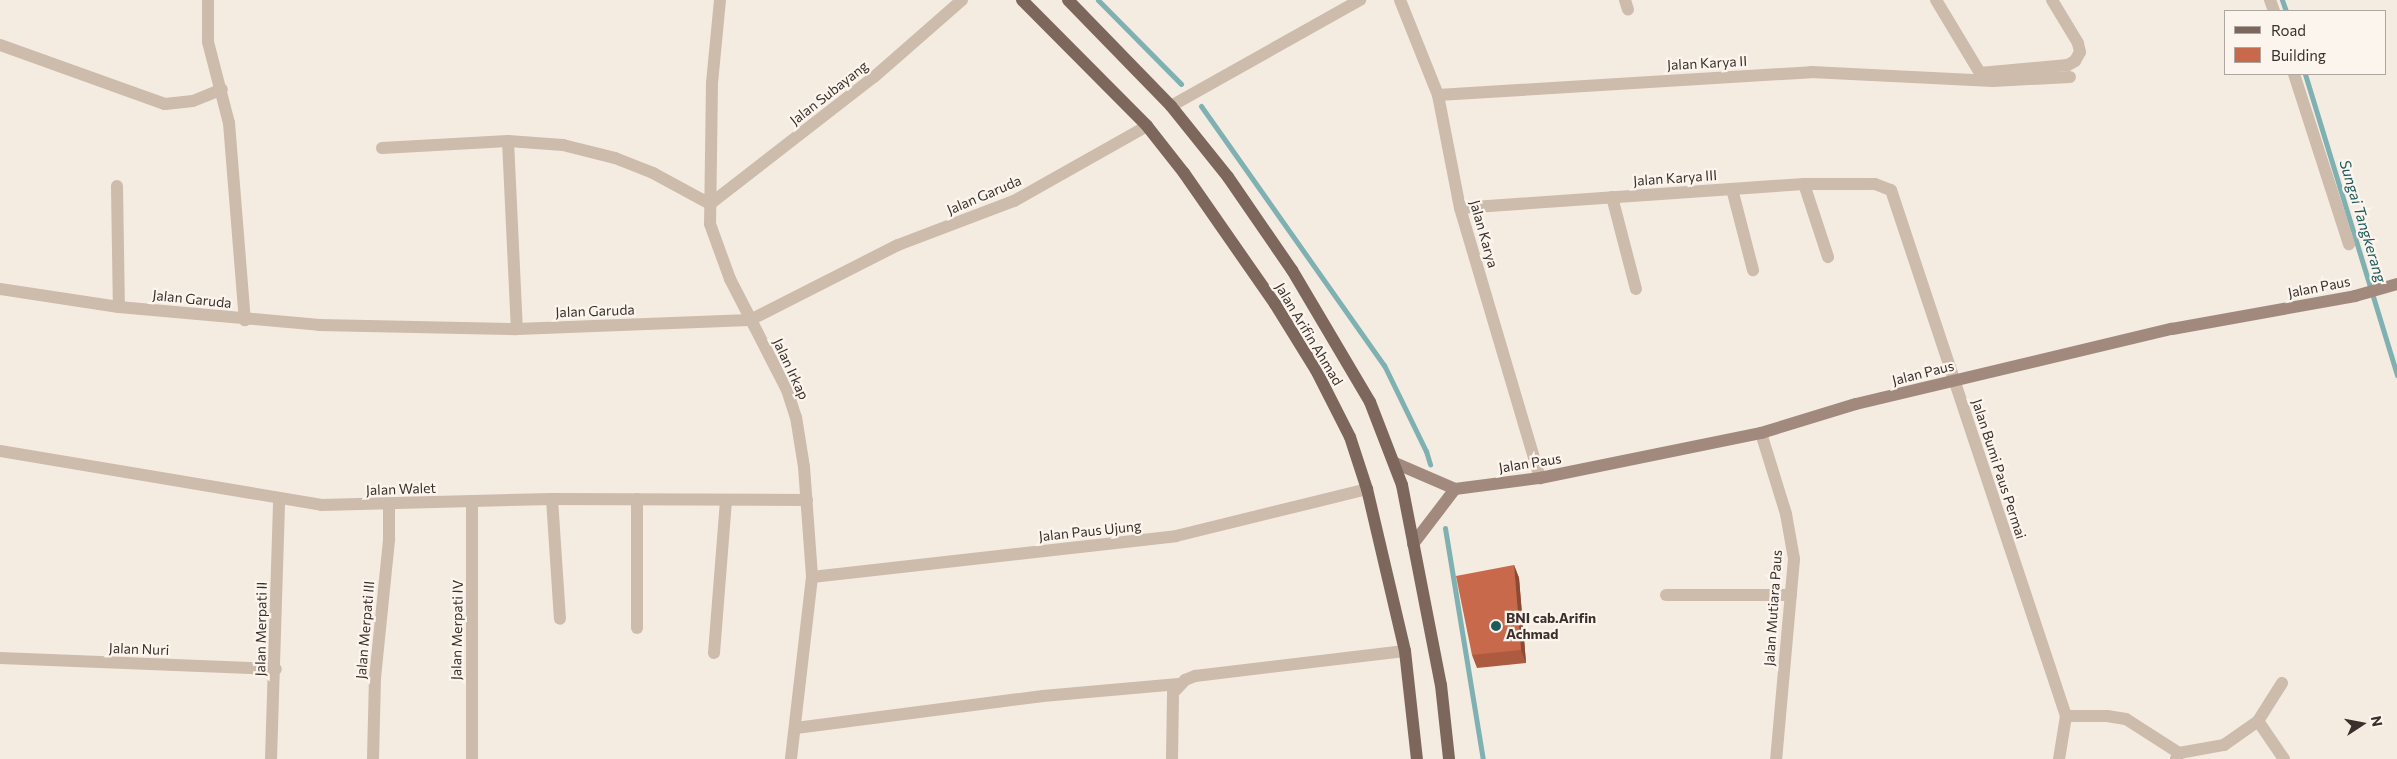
<!DOCTYPE html>
<html>
<head>
<meta charset="utf-8">
<style>
	body { margin:0 }
	#map { position:relative; width:2397px; height:759px; overflow:hidden; background:#f4ebe1; font-family:Commissioner,sans-serif }
	div>[style] { position:absolute }
	.stream>* { height:5px; margin:-2.5px; padding:0 2.5px; transform-origin:2.5px; border-radius:2.5px; background:#7fb0b2 }
	.street>* { height:12px; margin:-6px; padding:0 6px; transform-origin:6px; border-radius:6px; background:#cdbbac }
	.secondary>* { height:12px; margin:-6px; padding:0 6px; transform-origin:6px; border-radius:6px; background:#a18a7d }
	.primary>* { height:12px; margin:-6px; padding:0 6px; transform-origin:6px; border-radius:6px; background:#7d675c }
	.wall>* { inset:0; background:#ac5a40 }
	.shaded-wall>* { inset:0; background:#8c4a34 }
	.building>* { inset:0; background:#c8694b }
	.dots>* { width:14px; height:14px; translate:-50% -50%; box-sizing:border-box; border:2px solid #fbf5ee; border-radius:50% }
	span { translate:-50% -50%; white-space:nowrap; text-align:center; line-height:1.15; -webkit-text-stroke:4.5px #fbf5ee; paint-order:stroke }
	.street-label { font-size:14px; color:#3b302b }
	.poi-label { font-size:14px; color:#3b302b; font-weight:700 }
	.left { translate:0 -50%; text-align:left }
	.water-label { font-size:15px; color:#1f5a5e; font-style:italic }
	.legend { position:absolute; left:2224px; top:10px; width:162px; height:65px; box-sizing:border-box; background:#fbf5ee; border:1px solid #aea6a0; margin:0; padding:6px 9px; list-style:none; font-size:15px; color:#3b302b }
	.legend li { display:flex; align-items:center; gap:10px; height:25px }
	.legend b { width:25px; border:1px solid #aea6a0 }
	.north { position:absolute; left:2337px; top:699px; width:50px; height:50px; -webkit-text-stroke:4px #fbf5ee; paint-order:stroke; rotate:79deg; font-size:14px; font-weight:700; line-height:20px; text-align:center; color:#3b302b }
	.north::after { content:''; display:block; margin:auto; width:18px; height:22px; background:#3b302b; clip-path:polygon(50% 0,100% 100%,50% 72%,0 100%) }
</style>
</head>
<body>
<div id="map">
	<div class="stream">
		<div style="left:1098px;top:0;width:118px;rotate:45.3deg"></div>
		<div style="left:2282px;top:0;width:12px;rotate:70deg"></div>
		<div style="left:2305px;top:74px;width:315px;rotate:73deg"></div>
		<div style="left:1201px;top:106px;width:317px;rotate:54.8deg"></div>
		<div style="left:1384px;top:365px;width:96px;rotate:64deg"></div>
		<div style="left:1426px;top:451px;width:14px;rotate:73deg"></div>
		<div style="left:1445px;top:528px;width:234px;rotate:80.7deg"></div>
	</div>
	<div class="street">
		<div style="left:208px;top:0;width:42px;rotate:90deg"></div>
		<div style="left:208px;top:42px;width:84px;rotate:75.5deg"></div>
		<div style="left:229px;top:123px;width:198px;rotate:85.4deg"></div>
		<div style="left:720px;top:0;width:83px;rotate:95.5deg"></div>
		<div style="left:712px;top:83px;width:141px;rotate:90.8deg"></div>
		<div style="left:710px;top:224px;width:59px;rotate:70deg"></div>
		<div style="left:730px;top:279px;width:125px;rotate:62.8deg"></div>
		<div style="left:787px;top:390px;width:28px;rotate:72deg"></div>
		<div style="left:796px;top:417px;width:51px;rotate:80.9deg"></div>
		<div style="left:804px;top:467px;width:110px;rotate:85.8deg"></div>
		<div style="left:812px;top:577px;width:183px;rotate:96.6deg"></div>
		<div style="left:1400px;top:0;width:102px;rotate:68.2deg"></div>
		<div style="left:1438px;top:95px;width:115px;rotate:79deg"></div>
		<div style="left:1460px;top:208px;width:282px;rotate:73.5deg"></div>
		<div style="left:1625px;top:0;width:10px;rotate:73deg"></div>
		<div style="left:1936px;top:0;width:85px;rotate:58.9deg"></div>
		<div style="left:1980px;top:73px;width:88px;rotate:-5.2deg"></div>
		<div style="left:2068px;top:65px;width:8px;rotate:-30deg"></div>
		<div style="left:2075px;top:61px;width:10px;rotate:-61deg"></div>
		<div style="left:2080px;top:52px;width:9px;rotate:-103deg"></div>
		<div style="left:2078px;top:43px;width:50px;rotate:-121.2deg"></div>
		<div style="left:2270px;top:0;width:12px;rotate:70deg"></div>
		<div style="left:0;top:45px;width:175px;rotate:19.7deg"></div>
		<div style="left:165px;top:104px;width:28px;rotate:-6deg"></div>
		<div style="left:193px;top:101px;width:31px;rotate:-22deg"></div>
		<div style="left:2294px;top:74px;width:179px;rotate:72.1deg"></div>
		<div style="left:1438px;top:95px;width:374px;rotate:-3.5deg"></div>
		<div style="left:1811px;top:72px;width:182px;rotate:2.8deg"></div>
		<div style="left:1993px;top:81px;width:77px;rotate:-3deg"></div>
		<div style="left:1171px;top:106px;width:217px;rotate:-29.3deg"></div>
		<div style="left:508px;top:141px;width:188px;rotate:87.3deg"></div>
		<div style="left:382px;top:148px;width:126px;rotate:-3.2deg"></div>
		<div style="left:508px;top:141px;width:55px;rotate:4.2deg"></div>
		<div style="left:563px;top:145px;width:54px;rotate:14deg"></div>
		<div style="left:615px;top:158px;width:41px;rotate:21.5deg"></div>
		<div style="left:653px;top:173px;width:65px;rotate:28.5deg"></div>
		<div style="left:710px;top:204px;width:207px;rotate:-37.8deg"></div>
		<div style="left:874px;top:77px;width:117px;rotate:-41.2deg"></div>
		<div style="left:1804px;top:184px;width:77px;rotate:71.8deg"></div>
		<div style="left:117px;top:186px;width:121px;rotate:89.1deg"></div>
		<div style="left:1732px;top:189px;width:84px;rotate:75.5deg"></div>
		<div style="left:1612px;top:197px;width:95px;rotate:75.4deg"></div>
		<div style="left:1460px;top:208px;width:345px;rotate:-4deg"></div>
		<div style="left:1804px;top:184px;width:71px"></div>
		<div style="left:1875px;top:184px;width:17px;rotate:21deg"></div>
		<div style="left:1891px;top:190px;width:554px;rotate:71.6deg"></div>
		<div style="left:2066px;top:716px;width:44px;rotate:99.2deg"></div>
		<div style="left:0;top:289px;width:120px;rotate:8.6deg"></div>
		<div style="left:119px;top:307px;width:201px;rotate:5.1deg"></div>
		<div style="left:319px;top:325px;width:198px;rotate:1.2deg"></div>
		<div style="left:517px;top:329px;width:233px;rotate:-2.2deg"></div>
		<div style="left:750px;top:320px;width:166px;rotate:-26.9deg"></div>
		<div style="left:898px;top:245px;width:124px;rotate:-20.8deg"></div>
		<div style="left:1014px;top:201px;width:153px;rotate:-29.4deg"></div>
		<div style="left:1761px;top:433px;width:85px;rotate:72.8deg"></div>
		<div style="left:1786px;top:514px;width:46px;rotate:79.9deg"></div>
		<div style="left:1794px;top:559px;width:201px;rotate:95.1deg"></div>
		<div style="left:0;top:451px;width:326px;rotate:9.5deg"></div>
		<div style="left:321px;top:505px;width:231px;rotate:-1.5deg"></div>
		<div style="left:552px;top:499px;width:255px;rotate:0.2deg"></div>
		<div style="left:552px;top:499px;width:120px;rotate:86.2deg"></div>
		<div style="left:637px;top:499px;width:129px;rotate:90deg"></div>
		<div style="left:472px;top:501px;width:258px;rotate:90deg"></div>
		<div style="left:812px;top:577px;width:366px;rotate:-6.4deg"></div>
		<div style="left:1176px;top:536px;width:197px;rotate:-13.8deg"></div>
		<div style="left:1666px;top:595px;width:125px"></div>
		<div style="left:714px;top:653px;width:151px;rotate:-85.5deg"></div>
		<div style="left:0;top:658px;width:276px;rotate:2.3deg"></div>
		<div style="left:2066px;top:716px;width:41px"></div>
		<div style="left:2107px;top:716px;width:19px;rotate:9deg"></div>
		<div style="left:2126px;top:719px;width:63px;rotate:32.7deg"></div>
		<div style="left:2258px;top:721px;width:45px;rotate:-57.7deg"></div>
		<div style="left:796px;top:728px;width:249px;rotate:-7.4deg"></div>
		<div style="left:1043px;top:696px;width:136px;rotate:-5.1deg"></div>
		<div style="left:271px;top:759px;width:260px;rotate:-88.2deg"></div>
		<div style="left:373px;top:759px;width:81px;rotate:-88.6deg"></div>
		<div style="left:375px;top:678px;width:140px;rotate:-84.2deg"></div>
		<div style="left:389px;top:539px;width:35px;rotate:-90deg"></div>
		<div style="left:1172px;top:759px;width:66px;rotate:-89.1deg"></div>
		<div style="left:1173px;top:693px;width:18px;rotate:-47deg"></div>
		<div style="left:1185px;top:680px;width:11px;rotate:-22deg"></div>
		<div style="left:1195px;top:676px;width:211px;rotate:-6.8deg"></div>
		<div style="left:2176px;top:759px;width:7px;rotate:-63deg"></div>
		<div style="left:2179px;top:753px;width:46px;rotate:-10.1deg"></div>
		<div style="left:2224px;top:745px;width:42px;rotate:-35.2deg"></div>
		<div style="left:2258px;top:721px;width:46px;rotate:55.6deg"></div>
	</div>
	<div class="secondary">
		<div style="left:1395px;top:463px;width:65px;rotate:23.4deg"></div>
		<div style="left:1455px;top:489px;width:86px;rotate:-7.4deg"></div>
		<div style="left:1540px;top:478px;width:226px;rotate:-11.5deg"></div>
		<div style="left:1761px;top:433px;width:99px;rotate:-17deg"></div>
		<div style="left:1856px;top:404px;width:325px;rotate:-13.4deg"></div>
		<div style="left:2172px;top:329px;width:186px;rotate:-10.2deg"></div>
		<div style="left:2355px;top:296px;width:44px;rotate:-15.9deg"></div>
		<div style="left:1413px;top:544px;width:69px;rotate:-52.6deg"></div>
	</div>
	<div class="primary">
		<div style="left:1022px;top:0;width:177px;rotate:45.2deg"></div>
		<div style="left:1147px;top:126px;width:60px;rotate:51.8deg"></div>
		<div style="left:1184px;top:173px;width:160px;rotate:55.2deg"></div>
		<div style="left:1275px;top:304px;width:78px;rotate:58.2deg"></div>
		<div style="left:1316px;top:370px;width:75px;rotate:63.1deg"></div>
		<div style="left:1350px;top:437px;width:55px;rotate:71.9deg"></div>
		<div style="left:1367px;top:489px;width:166px;rotate:76.8deg"></div>
		<div style="left:1405px;top:651px;width:109px;rotate:83.7deg"></div>
		<div style="left:1068px;top:0;width:148px;rotate:45.8deg"></div>
		<div style="left:1171px;top:106px;width:91px;rotate:51.2deg"></div>
		<div style="left:1228px;top:177px;width:113px;rotate:55.5deg"></div>
		<div style="left:1292px;top:270px;width:153px;rotate:59.4deg"></div>
		<div style="left:1370px;top:402px;width:89px;rotate:68.9deg"></div>
		<div style="left:1402px;top:485px;width:204px;rotate:79deg"></div>
		<div style="left:1441px;top:685px;width:74px;rotate:83.8deg"></div>
	</div>
	<div class="wall">
		<div style="clip-path:polygon(1514px 565px,1519px 578px,1526px 663px,1477px 668px,1472px 655px)"></div>
	</div>
	<div class="shaded-wall">
		<div style="clip-path:polygon(1514px 565px,1519px 578px,1526px 663px,1521px 650px)"></div>
	</div>
	<div class="building">
		<div style="clip-path:polygon(1514px 565px,1521px 650px,1472px 655px,1456px 576px)"></div>
	</div>
	<div class="dots">
		<div style="left:1496px;top:626px;background:#1f5a5e"></div>
	</div>
	<div class="street-label">
		<span style="left:1707px;top:63px;rotate:-3deg">Jalan Karya II</span>
		<span style="left:829px;top:93px;rotate:-38deg">Jalan Subayang</span>
		<span style="left:1675px;top:178px;rotate:-4deg">Jalan Karya III</span>
		<span style="left:984px;top:195px;rotate:-23deg">Jalan Garuda</span>
		<span style="left:1484px;top:234px;rotate:74deg">Jalan Karya</span>
		<span style="left:2319px;top:287px;rotate:-11deg">Jalan Paus</span>
		<span style="left:192px;top:299px;rotate:6deg">Jalan Garuda</span>
		<span style="left:595px;top:311px;rotate:-2deg">Jalan Garuda</span>
		<span style="left:1309px;top:334px;rotate:59deg">Jalan Arifin Ahmad</span>
		<span style="left:791px;top:369px;rotate:65deg">Jalan Irkap</span>
		<span style="left:1923px;top:373px;rotate:-14deg">Jalan Paus</span>
		<span style="left:1530px;top:463px;rotate:-9deg">Jalan Paus</span>
		<span style="left:1999px;top:469px;rotate:72deg">Jalan Bumi Paus Permai</span>
		<span style="left:401px;top:489px;rotate:-2deg">Jalan Walet</span>
		<span style="left:1090px;top:531px;rotate:-6deg">Jalan Paus Ujung</span>
		<span style="left:1773px;top:608px;rotate:-86deg">Jalan Mutiara Paus</span>
		<span style="left:261px;top:629px;rotate:-89deg">Jalan Merpati II</span>
		<span style="left:365px;top:630px;rotate:-85deg">Jalan Merpati III</span>
		<span style="left:457px;top:630px;rotate:-89deg">Jalan Merpati IV</span>
		<span style="left:139px;top:649px;rotate:2deg">Jalan Nuri</span>
	</div>
	<div class="poi-label">
		<span class="left" style="left:1506px;top:626px">BNI cab.Arifin<br>Achmad</span>
	</div>
	<div class="water-label">
		<span style="left:2363px;top:221px;rotate:73deg">Sungai Tangkerang</span>
	</div>
	<ul class="legend">
	<li><b style="height:6px;background:#7d675c"></b>Road</li>
	<li><b style="height:14px;background:#c8694b"></b>Building</li>
	</ul>
	<div class="north">N</div>
</div>
</body>
</html>
